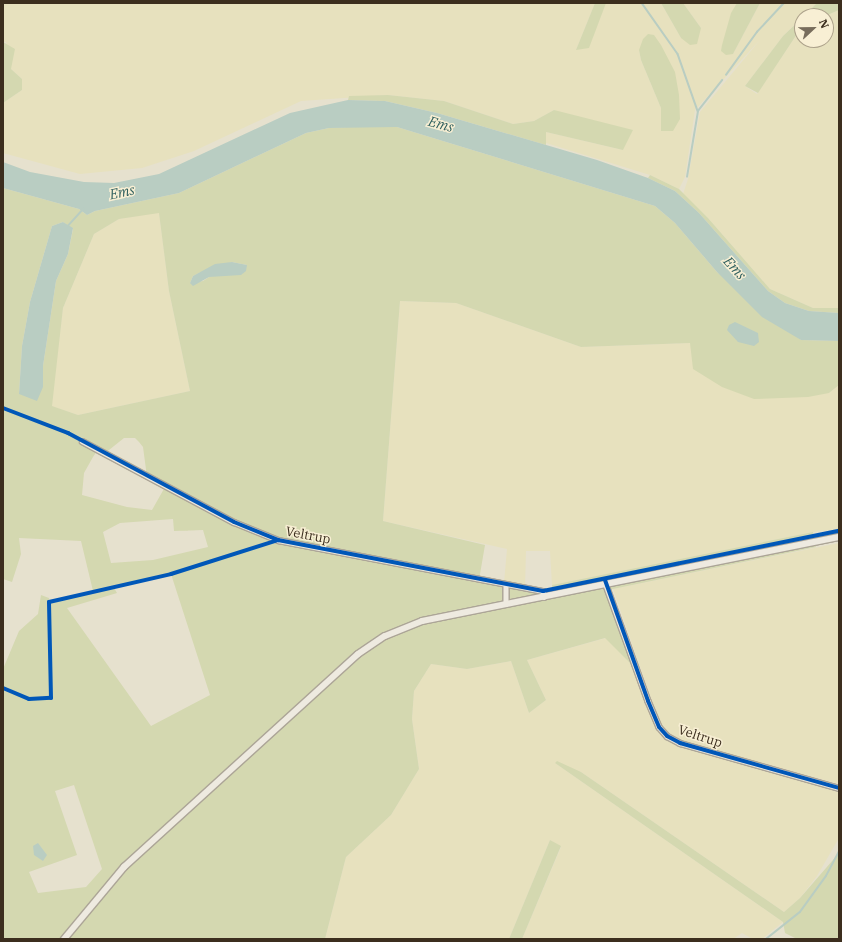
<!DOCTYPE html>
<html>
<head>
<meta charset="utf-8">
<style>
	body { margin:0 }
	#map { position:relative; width:842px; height:942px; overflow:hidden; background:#e6e1ce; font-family:"IBM Plex Serif",serif }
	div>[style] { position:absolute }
	.farmland>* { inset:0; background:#e7e1be }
	.green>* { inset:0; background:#d4d8b0 }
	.water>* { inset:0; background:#b9cdc2 }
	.stream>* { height:1.5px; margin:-0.75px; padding:0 0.75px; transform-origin:0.75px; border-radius:0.75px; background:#b9cdc2 }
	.roads { filter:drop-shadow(1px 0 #aca597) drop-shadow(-1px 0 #aca597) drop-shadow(0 1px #aca597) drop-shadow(0 -1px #aca597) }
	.minor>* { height:4.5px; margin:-2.25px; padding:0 2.25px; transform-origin:2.25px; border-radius:2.25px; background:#eeeae0 }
	.secondary>* { height:6px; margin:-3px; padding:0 3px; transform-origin:3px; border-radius:3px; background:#eeeae0 }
	.cycleway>* { height:4px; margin:-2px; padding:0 2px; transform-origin:2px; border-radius:2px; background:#0057b8 }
	span { translate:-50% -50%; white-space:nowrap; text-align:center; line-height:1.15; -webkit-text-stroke:3px #f8efd4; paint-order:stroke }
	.street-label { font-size:13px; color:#3c2e1e }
	.water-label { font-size:14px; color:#2c5d5c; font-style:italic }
	.frame { position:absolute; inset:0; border:4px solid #3c2e1e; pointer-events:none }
	.north { position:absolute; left:794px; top:8px; width:40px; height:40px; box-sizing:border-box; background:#f8efd4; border:1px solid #ada28b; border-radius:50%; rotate:68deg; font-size:11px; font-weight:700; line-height:16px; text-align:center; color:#3c2e1e }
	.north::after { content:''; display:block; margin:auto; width:14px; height:18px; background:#786d5c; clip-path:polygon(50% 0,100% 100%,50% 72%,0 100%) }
</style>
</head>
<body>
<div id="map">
	<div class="farmland">
		<div style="clip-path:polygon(evenodd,3px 3px,595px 3px,576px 50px,603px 3px,661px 3px,681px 38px,701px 28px,683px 3px,737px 3px,733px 54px,760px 3px,817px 3px,783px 36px,745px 86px,757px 94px,797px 34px,802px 30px,802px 40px,826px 40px,825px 16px,839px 10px,839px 308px,813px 308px,770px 289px,708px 218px,683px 194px,688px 179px,700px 112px,760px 40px,695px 110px,685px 177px,679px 189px,650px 175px,546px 143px,546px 132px,623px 150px,554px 110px,534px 121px,513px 124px,444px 101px,388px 95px,301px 101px,194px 151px,142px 168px,80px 174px,3px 153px,3px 103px,22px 90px,22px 79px,11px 69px,6px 42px,3px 42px,3px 3px,639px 50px,673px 131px,661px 131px,661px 108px,641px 60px,639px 50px)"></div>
		<div style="clip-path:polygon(159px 212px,169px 291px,190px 391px,78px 415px,51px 406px,63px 308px,94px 234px,119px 219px)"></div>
		<div style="clip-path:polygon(400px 301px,456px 303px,581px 347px,690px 343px,829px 393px,839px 385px,839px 529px,813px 532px,552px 585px,550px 551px,526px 551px,525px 588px,504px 583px,507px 549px,383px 521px)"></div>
		<div style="clip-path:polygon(839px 543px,839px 784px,681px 741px,668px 734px,659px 721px,613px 589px)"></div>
		<div style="clip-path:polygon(606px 638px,632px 665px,657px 728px,665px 737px,675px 744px,839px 791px,839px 838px,817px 876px,800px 898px,784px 912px,581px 772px,555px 763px,783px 922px,762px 939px,753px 939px,742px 933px,733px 939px,522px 939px,561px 847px,550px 840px,509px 939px,325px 939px,346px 857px,391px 815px,419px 769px,412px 719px,414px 691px,431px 664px,467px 669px,511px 661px,529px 713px,546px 700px,527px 660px)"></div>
	</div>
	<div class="green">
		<div style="clip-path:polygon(595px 3px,606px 3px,589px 48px,576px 50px)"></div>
		<div style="clip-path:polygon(661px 3px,683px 3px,701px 28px,697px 44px,690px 45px,681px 38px)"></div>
		<div style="clip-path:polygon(737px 3px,760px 3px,733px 54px,726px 55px,721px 51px,722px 45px,731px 13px)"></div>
		<div style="clip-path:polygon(817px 3px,839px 3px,839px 10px,825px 16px,804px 16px)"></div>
		<div style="clip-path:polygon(802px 18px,802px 30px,797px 34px,758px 93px,745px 86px,783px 36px)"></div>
		<div style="clip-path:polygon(648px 34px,654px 35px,661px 45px,675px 72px,679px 95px,680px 119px,673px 131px,661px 131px,661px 108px,641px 60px,639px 50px,643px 39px)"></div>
		<div style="clip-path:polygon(3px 42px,15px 49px,11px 69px,22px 79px,22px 90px,3px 103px)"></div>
		<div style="clip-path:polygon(388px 95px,444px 101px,513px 124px,534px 121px,554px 110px,633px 130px,623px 150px,546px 132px,546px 145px,437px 113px,385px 101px,348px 100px,349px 96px)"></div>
		<div style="clip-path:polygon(evenodd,364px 126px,397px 127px,655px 206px,675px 223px,717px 272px,801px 340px,839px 341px,839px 385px,829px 393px,808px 397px,754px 399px,722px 387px,693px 369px,690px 343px,581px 347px,456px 303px,400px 301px,383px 521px,485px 545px,479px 580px,543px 591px,552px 590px,552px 585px,813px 532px,816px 547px,608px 590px,632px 665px,605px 638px,527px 660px,546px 700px,529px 713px,511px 661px,467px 669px,431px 664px,414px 691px,412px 719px,419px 769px,391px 815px,346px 857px,325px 939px,3px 939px,3px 669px,19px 631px,38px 614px,41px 595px,49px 598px,49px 602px,93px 591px,81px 541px,19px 538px,21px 554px,12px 582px,3px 579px,3px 188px,79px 209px,87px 215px,95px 211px,179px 193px,306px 133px,329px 128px,364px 126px,159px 213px,169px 291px,190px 391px,78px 415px,52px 406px,63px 308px,94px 234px,119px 219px,159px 213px,364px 126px,63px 222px,73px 229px,68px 254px,56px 281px,43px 366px,43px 387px,19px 394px,22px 346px,30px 302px,52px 226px,63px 222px,364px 126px,232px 262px,247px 265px,209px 277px,203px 281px,190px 283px,193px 276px,199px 273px,232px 262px,364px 126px,124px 438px,135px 438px,139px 442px,143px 447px,147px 477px,165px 487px,152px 510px,127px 507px,82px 495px,84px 473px,93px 457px,97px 451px,104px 454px,124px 438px,364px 126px,173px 519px,174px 531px,203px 530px,208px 547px,153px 560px,111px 563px,103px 532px,120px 523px,173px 519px,364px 126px,171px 574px,210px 695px,151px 726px,67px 608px,117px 593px,113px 586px,171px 574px,364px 126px,74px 785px,102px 869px,86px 887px,38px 893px,29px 872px,77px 855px,55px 791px,74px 785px)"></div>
		<div style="clip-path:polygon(650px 175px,679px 189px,708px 218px,770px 289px,813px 308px,839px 308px,839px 313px,809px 311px,785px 303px,768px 291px,699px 213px,675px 191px,648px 178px)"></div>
		<div style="clip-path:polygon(557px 761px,581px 772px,784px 912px,800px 898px,839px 853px,839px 939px,797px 939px,785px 933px,783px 922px,555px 763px)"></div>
		<div style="clip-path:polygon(550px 840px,561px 846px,522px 939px,509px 939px)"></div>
	</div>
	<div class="water">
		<div style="clip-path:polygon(348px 100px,385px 101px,437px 113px,597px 160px,648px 178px,675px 191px,699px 213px,768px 291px,785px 303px,809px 311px,839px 313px,839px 341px,801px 340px,762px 317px,717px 272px,675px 223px,655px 206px,397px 127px,329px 128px,306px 133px,179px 193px,95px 211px,87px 215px,79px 209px,3px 188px,3px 162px,30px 172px,84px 182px,114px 183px,159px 174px,290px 113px)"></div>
		<div style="clip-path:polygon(63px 222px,73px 228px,68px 254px,56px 281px,43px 366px,43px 387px,37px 401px,19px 394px,22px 346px,30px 302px,52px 226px)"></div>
		<div style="clip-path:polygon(232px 262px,247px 265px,246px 271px,241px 275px,209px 277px,193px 286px,190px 283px,193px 276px,215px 264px)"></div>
		<div style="clip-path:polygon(735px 322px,758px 333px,759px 342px,754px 346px,738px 342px,727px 330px,729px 325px)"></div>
		<div style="clip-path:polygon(38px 843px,47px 855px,43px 861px,34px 855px,33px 846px)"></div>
	</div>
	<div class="stream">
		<div style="left:642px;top:3px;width:62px;rotate:54.8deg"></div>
		<div style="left:678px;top:54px;width:60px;rotate:70.7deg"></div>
		<div style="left:726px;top:75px;width:53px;rotate:-54.2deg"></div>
		<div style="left:757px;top:32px;width:40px;rotate:-47deg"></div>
		<div style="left:687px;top:177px;width:67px;rotate:-80.5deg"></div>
		<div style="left:698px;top:111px;width:39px;rotate:-52deg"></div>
		<div style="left:67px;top:227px;width:24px;rotate:-48deg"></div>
		<div style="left:766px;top:939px;width:43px;rotate:-38.5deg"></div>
		<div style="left:800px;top:912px;width:44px;rotate:-54.2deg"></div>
		<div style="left:826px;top:876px;width:27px;rotate:-62deg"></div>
	</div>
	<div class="roads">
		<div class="minor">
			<div style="left:82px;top:441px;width:172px;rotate:28.1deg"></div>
			<div style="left:234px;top:522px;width:48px;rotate:22.2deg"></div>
			<div style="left:278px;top:540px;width:270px;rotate:10.9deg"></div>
			<div style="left:543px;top:591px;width:6px;rotate:81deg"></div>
			<div style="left:506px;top:585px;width:19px;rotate:90deg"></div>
			<div style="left:606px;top:585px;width:123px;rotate:70.1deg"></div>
			<div style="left:648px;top:701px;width:28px;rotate:67deg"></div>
			<div style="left:659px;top:727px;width:12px;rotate:48deg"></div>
			<div style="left:667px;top:736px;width:15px;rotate:28deg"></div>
			<div style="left:680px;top:743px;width:165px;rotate:15.8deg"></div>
		</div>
		<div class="secondary">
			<div style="left:64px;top:939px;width:94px;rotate:-50.2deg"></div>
			<div style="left:124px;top:867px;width:316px;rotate:-42.3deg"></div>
			<div style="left:358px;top:654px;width:32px;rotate:-34deg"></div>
			<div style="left:385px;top:636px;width:40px;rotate:-22deg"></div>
			<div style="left:422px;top:621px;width:425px;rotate:-11.4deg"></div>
		</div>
	</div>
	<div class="cycleway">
		<div style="left:3px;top:408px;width:70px;rotate:21deg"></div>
		<div style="left:68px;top:433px;width:188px;rotate:28.2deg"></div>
		<div style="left:234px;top:522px;width:48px;rotate:22.2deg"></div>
		<div style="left:278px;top:540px;width:270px;rotate:10.9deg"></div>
		<div style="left:543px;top:591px;width:302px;rotate:-11.5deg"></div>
		<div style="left:605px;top:580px;width:128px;rotate:70.4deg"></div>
		<div style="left:648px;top:701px;width:28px;rotate:67deg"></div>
		<div style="left:659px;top:727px;width:12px;rotate:48deg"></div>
		<div style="left:667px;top:736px;width:15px;rotate:28deg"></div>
		<div style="left:680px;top:743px;width:165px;rotate:15.8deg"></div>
		<div style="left:3px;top:688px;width:28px;rotate:23deg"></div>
		<div style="left:29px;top:699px;width:22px;rotate:-3deg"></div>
		<div style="left:51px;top:698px;width:96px;rotate:-91.2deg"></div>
		<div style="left:49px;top:602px;width:125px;rotate:-12.9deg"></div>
		<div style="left:171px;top:574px;width:112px;rotate:-17.6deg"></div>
	</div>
	<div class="street-label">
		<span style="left:308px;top:536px;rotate:11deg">Veltrup</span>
		<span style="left:700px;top:737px;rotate:18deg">Veltrup</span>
	</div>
	<div class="water-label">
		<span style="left:441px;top:124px;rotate:15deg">Ems</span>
		<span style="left:122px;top:192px;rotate:-12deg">Ems</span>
		<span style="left:735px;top:268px;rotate:48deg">Ems</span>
	</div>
	<div class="frame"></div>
	<div class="north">N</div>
</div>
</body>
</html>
